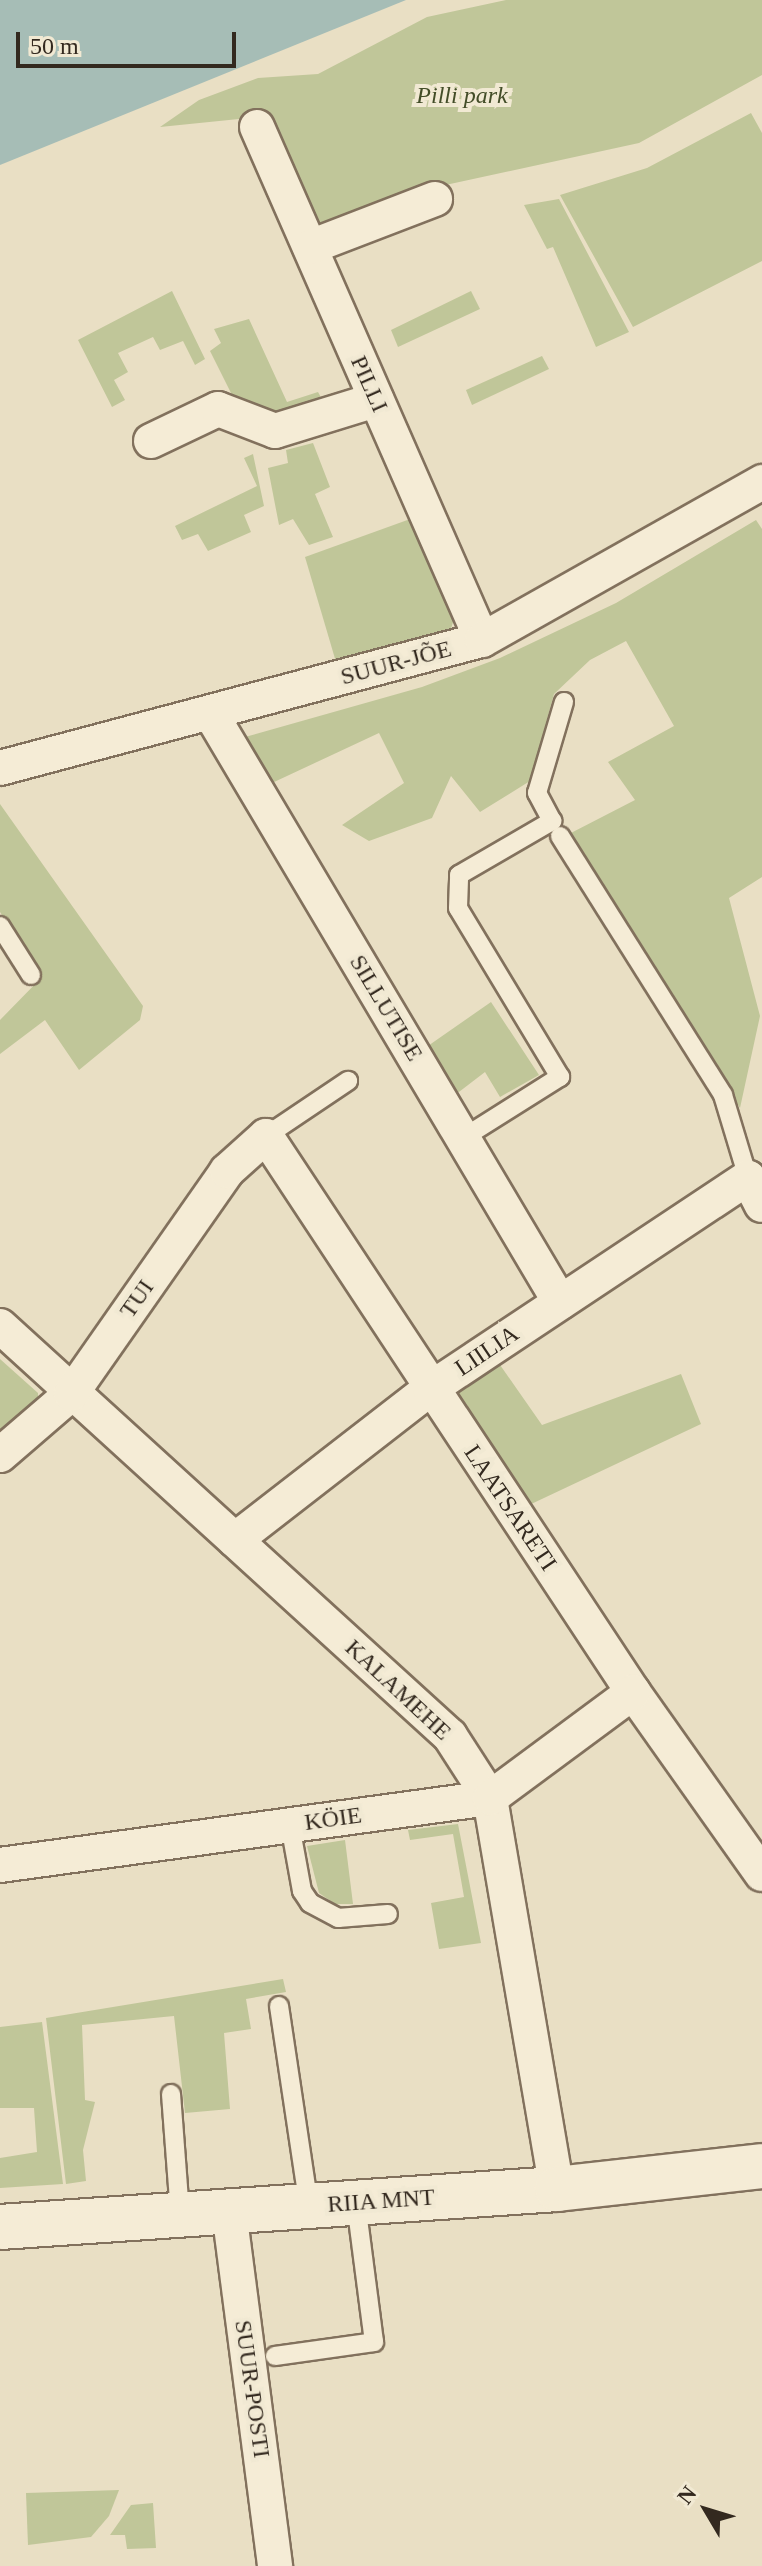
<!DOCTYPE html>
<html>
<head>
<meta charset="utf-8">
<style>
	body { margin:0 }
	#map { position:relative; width:762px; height:2566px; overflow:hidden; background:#e9dfc4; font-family:Georgia,serif }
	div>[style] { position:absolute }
	.green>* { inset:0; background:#c0c699 }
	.water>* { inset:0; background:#a6bdb6 }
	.roads { filter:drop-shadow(2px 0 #82715d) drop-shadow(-2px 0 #82715d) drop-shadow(0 2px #82715d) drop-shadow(0 -2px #82715d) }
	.lane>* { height:18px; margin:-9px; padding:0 9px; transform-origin:9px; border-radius:9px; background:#f5ecd6 }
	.street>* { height:34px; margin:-17px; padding:0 17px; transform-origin:17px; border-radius:17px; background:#f5ecd6 }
	.secondary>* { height:44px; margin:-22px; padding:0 22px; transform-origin:22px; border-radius:22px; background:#f5ecd6 }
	span { translate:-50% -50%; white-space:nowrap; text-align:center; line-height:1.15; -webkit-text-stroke:8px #f1e9d3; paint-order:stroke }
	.park-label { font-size:24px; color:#434d28; font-style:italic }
	.street-label { font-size:24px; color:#33291f }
	.north { position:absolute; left:666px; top:2470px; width:80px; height:80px; -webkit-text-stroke:6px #f1e9d3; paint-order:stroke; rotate:308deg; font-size:22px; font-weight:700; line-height:32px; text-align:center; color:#33291f }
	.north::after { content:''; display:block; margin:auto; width:28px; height:36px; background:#33291f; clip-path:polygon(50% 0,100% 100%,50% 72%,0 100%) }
	.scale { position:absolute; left:16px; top:32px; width:220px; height:36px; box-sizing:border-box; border:4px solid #33291f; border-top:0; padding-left:10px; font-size:24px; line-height:28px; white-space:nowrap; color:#33291f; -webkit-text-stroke:6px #f1e9d3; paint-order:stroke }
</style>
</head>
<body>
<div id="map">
	<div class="green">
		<div style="clip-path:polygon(506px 0,762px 0,762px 75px,639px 143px,427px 189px,319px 228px,267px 116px,160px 127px,199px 100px,258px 78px,318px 74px,427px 17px)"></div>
		<div style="clip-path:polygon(751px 113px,762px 133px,762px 261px,633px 327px,560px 195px,647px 168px)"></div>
		<div style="clip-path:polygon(559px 199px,629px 332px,596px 347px,553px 247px,547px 249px,524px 205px)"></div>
		<div style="clip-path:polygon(172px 291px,205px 359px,195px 365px,183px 341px,160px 350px,153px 337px,118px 353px,128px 372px,114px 380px,125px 400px,112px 407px,78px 340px)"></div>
		<div style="clip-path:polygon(471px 291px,480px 309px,398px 347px,391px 330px)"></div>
		<div style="clip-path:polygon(249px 319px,287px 402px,318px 392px,324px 403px,263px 419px,236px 403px,210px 351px,221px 343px,214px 329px)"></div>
		<div style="clip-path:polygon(542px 356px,549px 369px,472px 405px,466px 390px)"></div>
		<div style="clip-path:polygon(313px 443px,330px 487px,315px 494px,333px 537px,309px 545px,293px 519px,279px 525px,268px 468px,288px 463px,286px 450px)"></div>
		<div style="clip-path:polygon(253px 454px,264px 506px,244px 515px,251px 532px,208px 551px,198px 534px,182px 540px,175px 526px,257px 486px,244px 458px)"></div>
		<div style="clip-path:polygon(413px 518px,454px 619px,450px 632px,336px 662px,305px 557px)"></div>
		<div style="clip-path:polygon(756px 520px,762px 529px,762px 877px,729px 898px,760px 1016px,740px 1108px,569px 834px,635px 800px,608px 762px,674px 726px,626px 641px,590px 660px,554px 694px,530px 781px,480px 812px,451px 776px,432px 818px,369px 841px,342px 825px,404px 783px,379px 733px,272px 783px,245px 737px,422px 687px,500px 658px,616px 603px)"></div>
		<div style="clip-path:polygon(0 804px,143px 1006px,140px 1020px,79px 1070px,45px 1020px,0 1054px,0 1020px,42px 977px,0 912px)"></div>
		<div style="clip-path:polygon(491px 1002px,539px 1075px,500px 1097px,485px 1072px,455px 1095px,425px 1048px)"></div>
		<div style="clip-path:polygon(0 1359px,38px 1393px,38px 1401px,0 1437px)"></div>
		<div style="clip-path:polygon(498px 1362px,542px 1425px,681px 1374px,701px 1424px,527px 1506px,456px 1399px,460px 1384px)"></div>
		<div style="clip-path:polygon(458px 1824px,481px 1943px,439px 1949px,431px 1903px,464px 1897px,453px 1834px,410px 1840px,408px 1830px)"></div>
		<div style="clip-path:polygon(345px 1840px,353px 1904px,335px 1904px,319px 1893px,307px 1846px)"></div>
		<div style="clip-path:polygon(283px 1979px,286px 1992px,246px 1999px,251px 2029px,224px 2033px,230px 2109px,185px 2113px,174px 2016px,82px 2025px,85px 2100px,95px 2102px,83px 2150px,86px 2181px,66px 2184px,46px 2018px)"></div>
		<div style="clip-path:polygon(42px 2022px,63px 2184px,0 2188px,0 2158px,37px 2152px,34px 2108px,0 2108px,0 2027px)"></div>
		<div style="clip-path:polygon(119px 2490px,109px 2516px,91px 2537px,28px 2545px,26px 2493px)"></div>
		<div style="clip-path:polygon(153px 2503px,156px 2548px,127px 2549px,125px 2535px,110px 2535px,131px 2505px)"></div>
	</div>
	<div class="water">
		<div style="clip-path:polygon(0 0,406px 0,0 165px)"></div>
	</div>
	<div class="roads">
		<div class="lane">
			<div style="left:560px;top:836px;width:306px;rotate:57.8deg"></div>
			<div style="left:723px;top:1095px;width:87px;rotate:73.2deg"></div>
			<div style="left:0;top:926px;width:58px;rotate:57.7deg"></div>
			<div style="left:266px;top:1136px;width:99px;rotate:-33.9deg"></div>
			<div style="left:463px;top:1138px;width:115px;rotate:-32.2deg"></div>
			<div style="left:560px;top:1077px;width:197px;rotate:-121.1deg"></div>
			<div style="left:458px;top:908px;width:33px;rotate:-88deg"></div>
			<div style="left:459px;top:875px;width:108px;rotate:-30.1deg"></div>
			<div style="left:552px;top:821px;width:32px;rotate:-118deg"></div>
			<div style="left:537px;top:793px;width:95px;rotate:-73.5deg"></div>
			<div style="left:290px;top:1825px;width:67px;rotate:79.7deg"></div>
			<div style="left:302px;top:1891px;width:14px;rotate:56deg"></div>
			<div style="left:310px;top:1903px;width:32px;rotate:28deg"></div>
			<div style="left:338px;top:1918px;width:50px;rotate:-4.6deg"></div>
			<div style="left:279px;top:2006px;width:203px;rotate:81.5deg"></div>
			<div style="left:171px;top:2094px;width:121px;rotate:85.7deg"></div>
			<div style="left:275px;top:2356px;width:100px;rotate:-8deg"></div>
			<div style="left:374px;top:2342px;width:140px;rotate:-97.4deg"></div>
		</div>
		<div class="street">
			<div style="left:257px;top:127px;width:560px;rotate:66.32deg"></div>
			<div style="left:310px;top:247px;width:134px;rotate:-21deg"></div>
			<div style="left:151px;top:441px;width:74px;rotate:-25.5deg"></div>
			<div style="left:218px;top:409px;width:61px;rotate:21.1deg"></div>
			<div style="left:275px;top:431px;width:106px;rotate:-17.1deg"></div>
			<div style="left:211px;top:714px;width:684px;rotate:59.31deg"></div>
			<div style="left:0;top:768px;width:499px;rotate:-14.9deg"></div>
			<div style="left:482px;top:640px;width:322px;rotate:-29.4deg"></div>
			<div style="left:0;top:1326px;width:609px;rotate:42.34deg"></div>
			<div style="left:450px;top:1736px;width:74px;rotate:57.2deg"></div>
			<div style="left:490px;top:1798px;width:397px;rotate:80.3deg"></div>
			<div style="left:0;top:1455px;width:94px;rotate:-40.7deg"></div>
			<div style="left:71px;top:1394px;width:272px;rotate:-55deg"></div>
			<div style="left:227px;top:1171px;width:52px;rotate:-41.9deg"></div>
			<div style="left:266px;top:1136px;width:666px;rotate:56.57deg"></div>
			<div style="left:633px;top:1692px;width:223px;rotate:54.7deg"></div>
			<div style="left:235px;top:1540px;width:247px;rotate:-37.8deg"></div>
			<div style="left:430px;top:1389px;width:382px;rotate:-33.6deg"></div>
			<div style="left:748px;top:1178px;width:30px;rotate:63deg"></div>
			<div style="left:0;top:1865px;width:495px;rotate:-7.8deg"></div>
			<div style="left:490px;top:1798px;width:178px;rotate:-36.5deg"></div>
			<div style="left:229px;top:2211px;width:358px;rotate:82.6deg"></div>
		</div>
		<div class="secondary">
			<div style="left:0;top:2227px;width:558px;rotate:-3.9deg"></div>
			<div style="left:557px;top:2189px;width:206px;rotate:-6.4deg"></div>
		</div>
	</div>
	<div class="park-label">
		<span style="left:462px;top:96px">Pilli park</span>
	</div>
	<div class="street-label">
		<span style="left:369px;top:384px;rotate:66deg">PILLI</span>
		<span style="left:396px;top:663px;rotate:-15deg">SUUR-JÕE</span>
		<span style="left:386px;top:1008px;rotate:59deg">SILLUTISE</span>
		<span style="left:137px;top:1299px;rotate:-55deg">TUI</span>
		<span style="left:487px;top:1351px;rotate:-34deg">LIILIA</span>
		<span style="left:510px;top:1508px;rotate:56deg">LAATSARETI</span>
		<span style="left:398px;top:1690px;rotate:43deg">KALAMEHE</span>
		<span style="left:333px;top:1819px;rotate:-8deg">KÖIE</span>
		<span style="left:381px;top:2201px;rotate:-4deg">RIIA MNT</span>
		<span style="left:252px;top:2389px;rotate:82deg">SUUR-POSTI</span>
	</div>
	<div class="north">N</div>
	<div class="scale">50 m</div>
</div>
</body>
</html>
